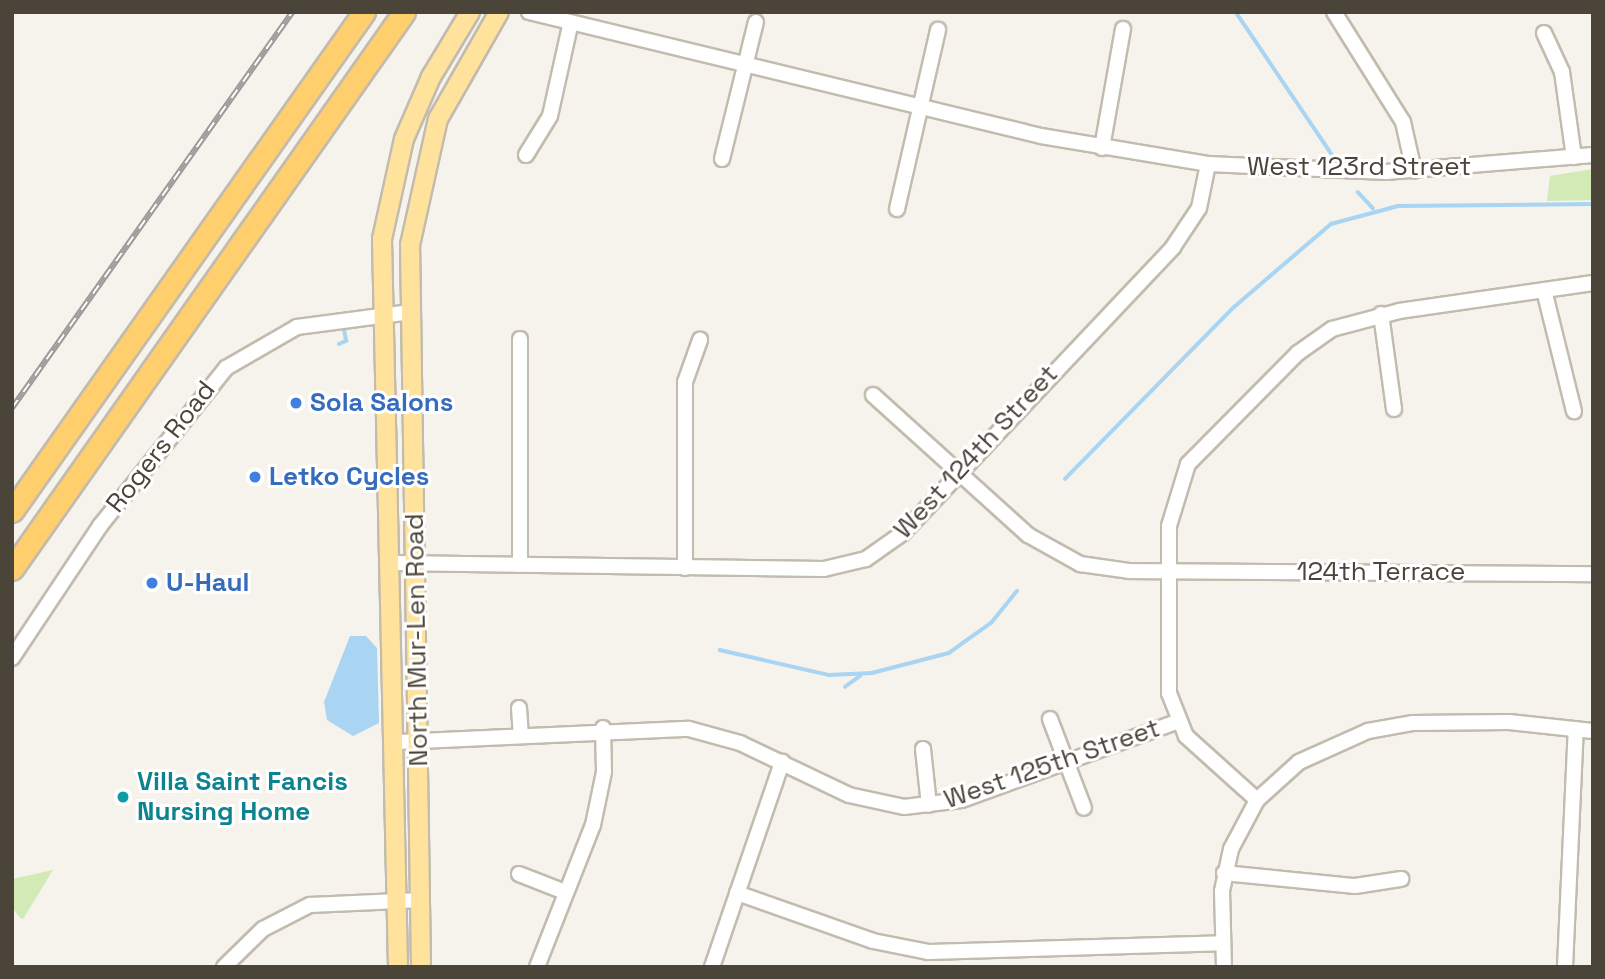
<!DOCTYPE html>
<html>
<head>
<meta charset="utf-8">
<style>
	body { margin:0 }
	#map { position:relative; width:1605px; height:979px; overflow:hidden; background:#f6f3ec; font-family:"Space Grotesk",sans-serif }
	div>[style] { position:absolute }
	.green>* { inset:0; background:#d2eab5 }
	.water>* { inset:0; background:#a9d4f2 }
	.stream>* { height:3.5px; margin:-1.75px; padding:0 1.75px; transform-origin:1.75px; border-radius:1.75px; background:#a9d4f2 }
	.roads { filter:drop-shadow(2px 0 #c2bbae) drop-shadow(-2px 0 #c2bbae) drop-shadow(0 2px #c2bbae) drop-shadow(0 -2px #c2bbae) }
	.minor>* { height:14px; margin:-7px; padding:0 7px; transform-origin:7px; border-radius:7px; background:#fff }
	.major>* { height:18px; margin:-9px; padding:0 9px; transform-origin:9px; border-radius:9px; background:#ffe39c }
	.highway>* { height:21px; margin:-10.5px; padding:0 10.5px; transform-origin:10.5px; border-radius:10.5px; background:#ffcf6e }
	.rail>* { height:6px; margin-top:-3px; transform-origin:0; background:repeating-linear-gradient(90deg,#fff 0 10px,#9a9a9a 0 20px); box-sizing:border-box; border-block:2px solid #9a9a9a }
	.dots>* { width:19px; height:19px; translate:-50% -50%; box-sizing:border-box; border:4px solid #fff; border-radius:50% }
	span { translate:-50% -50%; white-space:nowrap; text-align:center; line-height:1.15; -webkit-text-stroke:6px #fff; paint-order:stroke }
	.street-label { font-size:26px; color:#4b4439 }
	.shop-label { font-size:26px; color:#366cbe; font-weight:700 }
	.left { translate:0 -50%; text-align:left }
	.culture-label { font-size:26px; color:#0d838f; font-weight:700 }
	.frame { position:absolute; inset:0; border:14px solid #4b4439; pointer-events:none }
</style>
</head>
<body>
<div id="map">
	<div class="green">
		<div style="clip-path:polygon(1593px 169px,1593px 200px,1547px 201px,1550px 176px)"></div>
		<div style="clip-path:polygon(53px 870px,23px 919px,20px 918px,12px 907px,12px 879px)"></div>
	</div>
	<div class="water">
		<div style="clip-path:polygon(350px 636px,366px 636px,377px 648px,379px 723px,353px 736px,327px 720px,324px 702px)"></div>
	</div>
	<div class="stream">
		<div style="left:1236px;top:12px;width:174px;rotate:56deg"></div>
		<div style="left:1358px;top:192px;width:22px;rotate:47deg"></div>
		<div style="left:339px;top:344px;width:8px;rotate:-23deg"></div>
		<div style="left:346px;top:341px;width:11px;rotate:-100deg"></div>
		<div style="left:1065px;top:479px;width:240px;rotate:-45.5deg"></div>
		<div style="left:1233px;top:308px;width:129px;rotate:-40.6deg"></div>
		<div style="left:1331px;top:224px;width:69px;rotate:-15deg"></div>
		<div style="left:1398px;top:206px;width:195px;rotate:-0.6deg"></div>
		<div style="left:720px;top:650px;width:112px;rotate:12.9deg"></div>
		<div style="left:829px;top:675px;width:43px;rotate:-2.7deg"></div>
		<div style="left:872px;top:673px;width:80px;rotate:-14.6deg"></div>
		<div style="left:949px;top:653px;width:52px;rotate:-35.5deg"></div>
		<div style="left:991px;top:623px;width:41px;rotate:-50.9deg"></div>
		<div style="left:845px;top:687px;width:19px;rotate:-36deg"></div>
	</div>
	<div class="roads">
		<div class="minor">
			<div style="left:529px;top:12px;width:527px;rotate:13.61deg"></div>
			<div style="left:1041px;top:136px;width:169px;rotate:9.5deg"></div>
			<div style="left:1208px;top:164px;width:178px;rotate:2.6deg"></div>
			<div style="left:1386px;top:172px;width:208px;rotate:-4.7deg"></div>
			<div style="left:1334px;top:12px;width:130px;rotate:57.9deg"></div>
			<div style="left:1403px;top:122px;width:50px;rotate:77.3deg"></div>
			<div style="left:1544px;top:33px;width:43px;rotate:65.2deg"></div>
			<div style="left:1562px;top:72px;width:86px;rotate:82deg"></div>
			<div style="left:1102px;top:148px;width:121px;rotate:-80deg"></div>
			<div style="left:526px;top:155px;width:46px;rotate:-58.4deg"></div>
			<div style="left:550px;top:116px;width:92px;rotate:-77.5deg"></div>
			<div style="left:722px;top:159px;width:141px;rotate:-76.1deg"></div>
			<div style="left:897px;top:209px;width:184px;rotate:-77.1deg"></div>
			<div style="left:1544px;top:290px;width:125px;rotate:76.1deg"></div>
			<div style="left:1381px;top:314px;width:96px;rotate:82.2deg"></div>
			<div style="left:520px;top:339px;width:226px;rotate:90deg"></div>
			<div style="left:873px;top:395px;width:209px;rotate:42.1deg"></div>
			<div style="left:1028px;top:535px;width:60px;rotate:29.1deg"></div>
			<div style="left:1080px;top:564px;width:49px;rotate:8.1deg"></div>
			<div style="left:1129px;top:571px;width:464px;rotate:0.4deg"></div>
			<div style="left:393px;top:563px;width:431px;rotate:0.8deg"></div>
			<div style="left:824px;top:569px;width:43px;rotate:-13.4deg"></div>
			<div style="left:866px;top:559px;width:45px;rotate:-35.1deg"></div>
			<div style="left:903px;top:533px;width:393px;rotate:-46.6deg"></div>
			<div style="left:1173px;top:247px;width:47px;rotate:-56.3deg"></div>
			<div style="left:1199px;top:208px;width:45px;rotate:-78.4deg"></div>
			<div style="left:685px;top:568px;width:186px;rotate:-90deg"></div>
			<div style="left:685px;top:382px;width:45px;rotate:-70.3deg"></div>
			<div style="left:12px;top:658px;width:159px;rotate:-56.3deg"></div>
			<div style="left:100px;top:526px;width:202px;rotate:-51.4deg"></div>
			<div style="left:226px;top:368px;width:82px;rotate:-30deg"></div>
			<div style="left:297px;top:327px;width:115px;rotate:-7.5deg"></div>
			<div style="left:519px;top:708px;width:28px;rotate:86deg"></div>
			<div style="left:1050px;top:719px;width:95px;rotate:69.1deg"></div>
			<div style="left:398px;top:742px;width:291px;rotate:-2.6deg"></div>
			<div style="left:689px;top:729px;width:53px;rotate:15.4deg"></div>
			<div style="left:740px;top:743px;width:121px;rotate:25.5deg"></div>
			<div style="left:849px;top:795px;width:56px;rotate:12.3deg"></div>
			<div style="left:904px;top:807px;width:58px;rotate:-6.9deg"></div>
			<div style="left:962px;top:800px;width:231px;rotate:-20deg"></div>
			<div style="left:923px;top:749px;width:56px;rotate:83.9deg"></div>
			<div style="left:1257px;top:800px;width:96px;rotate:-138deg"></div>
			<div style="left:1186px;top:736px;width:46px;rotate:-111.6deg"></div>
			<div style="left:1169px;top:693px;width:167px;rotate:-90deg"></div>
			<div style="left:1169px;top:526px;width:65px;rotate:-73deg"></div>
			<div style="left:1188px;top:464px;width:156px;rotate:-45.3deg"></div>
			<div style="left:1298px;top:353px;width:42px;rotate:-35.2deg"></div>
			<div style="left:1332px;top:329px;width:69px;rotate:-15deg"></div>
			<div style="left:1399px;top:311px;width:196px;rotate:-8.2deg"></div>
			<div style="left:1224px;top:873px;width:132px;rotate:5.7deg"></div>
			<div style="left:1355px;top:886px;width:47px;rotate:-8.7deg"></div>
			<div style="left:519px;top:874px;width:49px;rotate:21.4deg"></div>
			<div style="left:737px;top:893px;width:144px;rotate:19.4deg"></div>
			<div style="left:873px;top:941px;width:56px;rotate:11.3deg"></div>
			<div style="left:928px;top:952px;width:295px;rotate:-1.7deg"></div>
			<div style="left:224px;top:967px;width:54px;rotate:-44.3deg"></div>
			<div style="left:263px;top:929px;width:53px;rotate:-27.1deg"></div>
			<div style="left:310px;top:905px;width:111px;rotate:-2.6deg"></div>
			<div style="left:537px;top:967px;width:153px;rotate:-68.5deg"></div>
			<div style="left:593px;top:825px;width:54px;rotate:-78.3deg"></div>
			<div style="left:604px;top:772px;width:44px;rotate:-91.3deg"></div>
			<div style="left:712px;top:967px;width:217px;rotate:-71.1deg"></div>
			<div style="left:1224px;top:967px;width:76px;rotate:-91.5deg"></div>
			<div style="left:1222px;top:891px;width:43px;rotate:-77.9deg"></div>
			<div style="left:1231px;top:849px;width:55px;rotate:-62deg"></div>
			<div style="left:1257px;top:800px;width:57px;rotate:-42.1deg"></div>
			<div style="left:1299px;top:762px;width:76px;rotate:-24.2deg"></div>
			<div style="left:1368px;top:731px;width:46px;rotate:-10.1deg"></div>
			<div style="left:1413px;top:723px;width:96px;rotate:-0.6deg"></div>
			<div style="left:1509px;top:722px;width:84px;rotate:6.1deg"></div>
			<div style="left:1565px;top:967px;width:238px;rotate:-87.4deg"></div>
		</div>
		<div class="major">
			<div style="left:398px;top:967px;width:728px;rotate:-91.26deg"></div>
			<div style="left:382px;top:239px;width:102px;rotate:-77.6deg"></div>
			<div style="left:404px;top:139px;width:68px;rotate:-66.5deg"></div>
			<div style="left:431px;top:77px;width:76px;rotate:-59deg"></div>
			<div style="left:421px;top:967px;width:722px;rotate:-90.87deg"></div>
			<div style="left:410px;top:245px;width:129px;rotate:-77.5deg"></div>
			<div style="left:438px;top:119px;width:123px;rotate:-60.3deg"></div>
		</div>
		<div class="highway">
			<div style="left:12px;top:511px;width:611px;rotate:-54.8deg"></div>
			<div style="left:12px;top:569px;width:681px;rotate:-54.86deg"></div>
		</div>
	</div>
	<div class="rail">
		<div style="left:12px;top:408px;width:485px;rotate:-54.7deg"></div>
	</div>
	<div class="dots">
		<div style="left:296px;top:403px;background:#3f7fe0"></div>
		<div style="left:255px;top:477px;background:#3f7fe0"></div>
		<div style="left:152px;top:583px;background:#3f7fe0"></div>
		<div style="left:123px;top:797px;background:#0f9aa8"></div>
	</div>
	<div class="street-label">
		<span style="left:1359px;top:167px">West 123rd Street</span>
		<span style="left:161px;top:447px;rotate:-52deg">Rogers Road</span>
		<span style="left:976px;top:452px;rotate:-47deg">West 124th Street</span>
		<span style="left:1381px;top:572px">124th Terrace</span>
		<span style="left:417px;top:640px;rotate:-91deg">North Mur-Len Road</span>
		<span style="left:1052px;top:764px;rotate:-19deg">West 125th Street</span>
	</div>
	<div class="shop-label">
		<span class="left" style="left:310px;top:403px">Sola Salons</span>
		<span class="left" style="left:269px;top:477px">Letko Cycles</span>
		<span class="left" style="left:166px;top:583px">U-Haul</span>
	</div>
	<div class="culture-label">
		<span class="left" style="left:137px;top:797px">Villa Saint Fancis<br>Nursing Home</span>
	</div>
	<div class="frame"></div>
</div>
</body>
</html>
